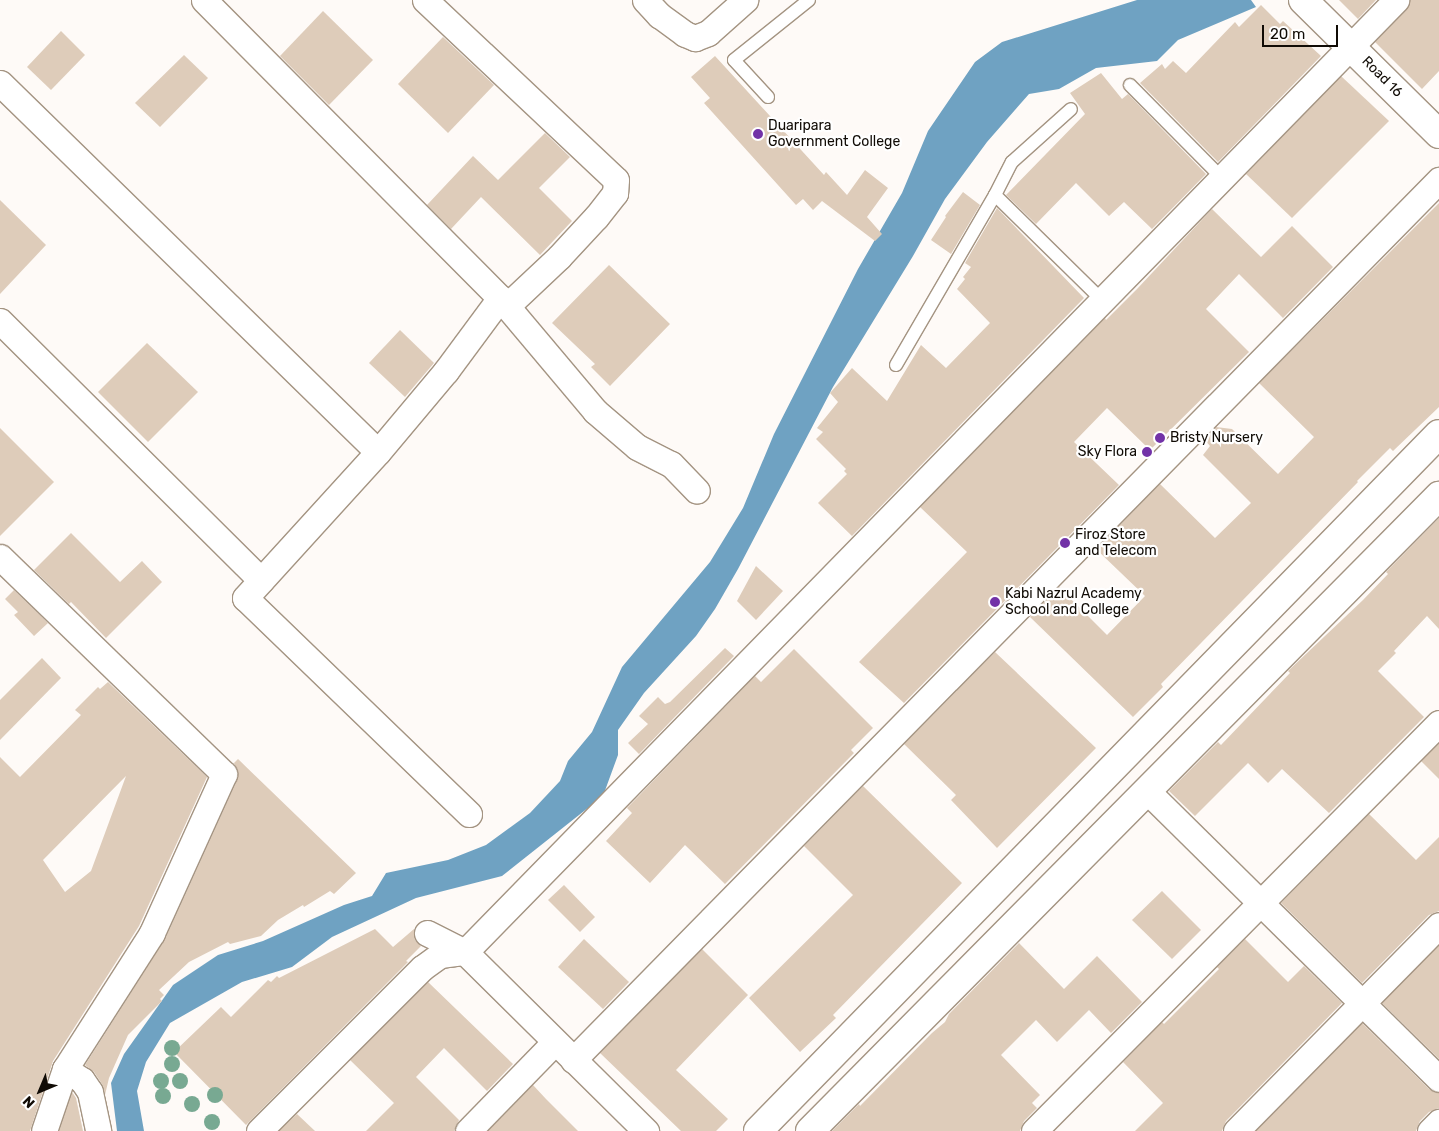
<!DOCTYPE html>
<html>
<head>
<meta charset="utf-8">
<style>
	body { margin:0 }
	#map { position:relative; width:1439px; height:1131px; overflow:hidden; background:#fefaf7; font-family:Rubik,sans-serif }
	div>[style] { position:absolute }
	.water>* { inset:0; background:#6fa2c2 }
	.building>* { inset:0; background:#deccba }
	.roads { filter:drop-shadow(1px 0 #a49482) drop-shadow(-1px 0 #a49482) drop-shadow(0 1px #a49482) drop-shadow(0 -1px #a49482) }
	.service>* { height:12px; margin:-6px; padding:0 6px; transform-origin:6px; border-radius:6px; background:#fff }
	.minor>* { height:25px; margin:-12.5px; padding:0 12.5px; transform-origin:12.5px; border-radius:12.5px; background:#fff }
	.tertiary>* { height:28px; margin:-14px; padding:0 14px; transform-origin:14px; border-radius:14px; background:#fff }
	.trees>* { width:16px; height:16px; margin:-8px; border-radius:50%; background:#78a992 }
	.dots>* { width:14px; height:14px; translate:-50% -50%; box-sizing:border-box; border:2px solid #fff; border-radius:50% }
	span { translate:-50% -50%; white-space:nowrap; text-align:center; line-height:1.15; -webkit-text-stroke:4.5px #fff; paint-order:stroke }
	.street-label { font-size:14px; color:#100b05 }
	.poi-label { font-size:14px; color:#100b05 }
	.left { translate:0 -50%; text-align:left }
	.right { translate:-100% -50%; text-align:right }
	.north { position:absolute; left:15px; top:1066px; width:50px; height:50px; -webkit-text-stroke:4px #fff; paint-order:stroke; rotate:225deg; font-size:14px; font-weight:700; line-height:20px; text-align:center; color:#100b05 }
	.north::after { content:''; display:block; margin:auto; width:18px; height:22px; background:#100b05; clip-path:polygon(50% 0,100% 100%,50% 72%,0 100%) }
	.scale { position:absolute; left:1262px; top:25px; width:76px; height:22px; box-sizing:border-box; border:2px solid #100b05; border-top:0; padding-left:6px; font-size:15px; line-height:18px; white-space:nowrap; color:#100b05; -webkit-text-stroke:4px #fff; paint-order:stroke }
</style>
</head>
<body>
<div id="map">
	<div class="water">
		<div style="clip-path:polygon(1137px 0,1251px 0,1256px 7px,1178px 40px,1157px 61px,1096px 68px,1059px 89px,1029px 94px,987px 142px,945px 199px,913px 256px,833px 387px,738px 569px,715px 609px,696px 636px,644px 693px,618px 730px,618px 755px,603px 796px,502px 876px,416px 898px,332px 937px,292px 967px,242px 982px,170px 1023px,146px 1062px,137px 1091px,144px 1131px,117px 1131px,111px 1083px,124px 1054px,173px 985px,218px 955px,263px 941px,344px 905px,372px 896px,386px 873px,448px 860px,486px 845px,530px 813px,560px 781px,568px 761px,592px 732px,622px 667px,710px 562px,743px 508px,774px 434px,858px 269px,902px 193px,928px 131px,975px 62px,1002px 42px)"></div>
	</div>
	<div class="building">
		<div style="clip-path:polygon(1339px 0,1376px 0,1358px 19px)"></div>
		<div style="clip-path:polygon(1410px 0,1439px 0,1439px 71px,1422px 89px,1375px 42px,1406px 10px)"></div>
		<div style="clip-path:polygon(1261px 5px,1280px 24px,1283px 21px,1321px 56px,1218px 162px,1140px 83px,1162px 64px,1165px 69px,1173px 61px,1186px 73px,1235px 22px,1239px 27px)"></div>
		<div style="clip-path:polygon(323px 11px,373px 60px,329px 105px,280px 56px)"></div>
		<div style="clip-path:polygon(61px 31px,85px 55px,51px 90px,27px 67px)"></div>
		<div style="clip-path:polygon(443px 37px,494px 85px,448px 133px,398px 84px)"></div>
		<div style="clip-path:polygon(184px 55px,208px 78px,160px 127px,135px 103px)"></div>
		<div style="clip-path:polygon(715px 56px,824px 175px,826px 172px,847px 195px,865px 170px,888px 188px,867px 217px,882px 234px,875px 241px,822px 201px,813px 210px,803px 199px,796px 205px,704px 103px,710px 98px,691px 77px)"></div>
		<div style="clip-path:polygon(1101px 73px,1122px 99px,1128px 94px,1206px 174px,1152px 229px,1124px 202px,1109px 216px,1076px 183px,1036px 224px,1006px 195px,1085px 114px,1070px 93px)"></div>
		<div style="clip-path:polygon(1341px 76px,1389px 121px,1292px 218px,1246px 174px)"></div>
		<div style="clip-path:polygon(545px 133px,570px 157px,539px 188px,572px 221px,540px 255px,481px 197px,451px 229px,427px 205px,473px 156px,498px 180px)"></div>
		<div style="clip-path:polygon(963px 192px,980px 205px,951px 254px,931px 240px,946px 217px,945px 216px)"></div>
		<div style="clip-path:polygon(0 200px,46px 245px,0 294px)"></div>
		<div style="clip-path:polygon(1439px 203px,1439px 407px,1393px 451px,1390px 448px,1357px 481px,1358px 482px,1161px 684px,1163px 687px,1133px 717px,1030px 617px,1059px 587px,1107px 635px,1145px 596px,1096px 549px,1160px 484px,1215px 538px,1251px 503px,1203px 455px,1210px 446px,1204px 439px,1216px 427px,1232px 429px,1278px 474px,1314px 437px,1259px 383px)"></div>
		<div style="clip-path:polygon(997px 208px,1084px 298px,852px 536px,818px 503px,847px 474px,844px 471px,846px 469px,816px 439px,823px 432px,817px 428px,838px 402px,830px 393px,852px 368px,887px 401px,921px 345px,946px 368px,990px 323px,957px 289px,965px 279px,963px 277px,971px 267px,965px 263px)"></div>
		<div style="clip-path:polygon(1212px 209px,1261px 257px,1292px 226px,1333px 267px,1283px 318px,1239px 274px,1206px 309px,1249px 352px,1150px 450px,1107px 408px,1074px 442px,1119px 485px,904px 703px,859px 662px,967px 552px,920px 507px,1105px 318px,1106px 320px,1137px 289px)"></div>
		<div style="clip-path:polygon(609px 265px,670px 324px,610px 386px,591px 367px,595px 364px,552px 323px)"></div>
		<div style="clip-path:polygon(400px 330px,434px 363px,405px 397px,369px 363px)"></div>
		<div style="clip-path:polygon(147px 343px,198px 392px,148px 442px,98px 392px)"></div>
		<div style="clip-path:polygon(0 428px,54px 482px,0 536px)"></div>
		<div style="clip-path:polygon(1439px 518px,1439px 629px,1427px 616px,1394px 651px,1396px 653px,1378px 671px,1424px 717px,1329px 813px,1282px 769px,1268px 783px,1248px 763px,1195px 816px,1169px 791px,1218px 742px,1221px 745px,1290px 673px,1288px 671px,1363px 600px,1388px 574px,1386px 572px)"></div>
		<div style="clip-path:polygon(71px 533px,120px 582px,142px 561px,162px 582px,106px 638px,71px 602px,69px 604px,34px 570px)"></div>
		<div style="clip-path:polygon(756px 566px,783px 591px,756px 620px,737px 601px)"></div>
		<div style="clip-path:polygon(14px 590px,48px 623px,34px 636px,14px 615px,18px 612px,5px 599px)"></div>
		<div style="clip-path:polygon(725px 648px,734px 656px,639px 754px,628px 743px,648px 724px,639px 716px,658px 697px,665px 704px,670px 702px)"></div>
		<div style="clip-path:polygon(794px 649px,873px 728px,851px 750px,854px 753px,725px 884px,685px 845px,650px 883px,606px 841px,632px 813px,627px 808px,755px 676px,761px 682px)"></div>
		<div style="clip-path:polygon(995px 652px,1096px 748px,997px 848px,951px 800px,956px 795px,904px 744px)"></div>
		<div style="clip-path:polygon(42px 658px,61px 678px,0 740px,0 700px)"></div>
		<div style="clip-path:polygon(evenodd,108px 682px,207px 777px,139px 926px,53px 1061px,30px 1131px,0 1131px,0 757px,20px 777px,81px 715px,75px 710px,98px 687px,100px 689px,108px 682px,126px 776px,91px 871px,65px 892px,43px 860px,126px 776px)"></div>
		<div style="clip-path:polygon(1439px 743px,1439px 779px,1421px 761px)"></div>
		<div style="clip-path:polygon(238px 759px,356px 873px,334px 894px,330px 891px,304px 907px,303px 905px,278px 920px,261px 936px,230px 944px,228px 942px,189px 962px,159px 990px,164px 995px,160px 999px,162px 1001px,128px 1035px,109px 1078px,105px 1095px,102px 1084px,94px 1072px,85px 1065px,165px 939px,237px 780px,238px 771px,234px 763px)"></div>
		<div style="clip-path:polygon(863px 786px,962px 883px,833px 1015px,836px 1018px,800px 1052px,749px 998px,853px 895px,804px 846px)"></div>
		<div style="clip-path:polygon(1369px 814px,1416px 860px,1439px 837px,1439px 911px,1429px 915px,1362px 983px,1281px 903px)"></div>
		<div style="clip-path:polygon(564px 885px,595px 917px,580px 932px,548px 900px)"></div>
		<div style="clip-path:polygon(1162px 891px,1201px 930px,1172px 959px,1132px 920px)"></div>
		<div style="clip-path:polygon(375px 929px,393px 947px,414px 929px,415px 940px,421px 946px,406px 961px,408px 962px,246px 1125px,174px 1052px,221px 1007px,231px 1017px,268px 980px,271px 982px,277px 976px,279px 978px)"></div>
		<div style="clip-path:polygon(584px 939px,629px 982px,603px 1009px,558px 967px)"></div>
		<div style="clip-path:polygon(1245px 939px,1288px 982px,1304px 966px,1342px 1003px,1226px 1121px,1222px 1131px,1135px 1131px,1163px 1103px,1123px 1062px,1162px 1022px,1164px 1024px,1219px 969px,1217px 967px)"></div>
		<div style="clip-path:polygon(1019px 943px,1064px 989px,1097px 956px,1142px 1002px,1111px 1033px,1089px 1010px,1057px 1042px,1036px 1020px,1001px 1055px,1040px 1095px,1032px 1103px,1037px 1108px,1024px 1121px,1020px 1131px,832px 1131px,859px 1104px,860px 1106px,932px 1033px,945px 1022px,949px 1014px)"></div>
		<div style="clip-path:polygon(1439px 945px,1439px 1059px,1382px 1003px)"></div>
		<div style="clip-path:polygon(702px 949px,748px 995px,676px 1070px,728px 1119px,716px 1131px,681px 1131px,600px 1053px)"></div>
		<div style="clip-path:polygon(428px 982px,513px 1064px,487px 1091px,444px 1048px,416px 1077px,459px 1120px,454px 1131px,366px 1131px,394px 1103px,350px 1060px)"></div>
		<div style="clip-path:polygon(1362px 1023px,1429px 1089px,1439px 1093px,1439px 1108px,1429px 1112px,1420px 1121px,1416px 1131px,1256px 1131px)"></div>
		<div style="clip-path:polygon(533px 1085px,546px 1099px,578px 1131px,488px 1131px)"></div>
		<div style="clip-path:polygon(72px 1092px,76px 1098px,83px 1131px,59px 1131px)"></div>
		<div style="clip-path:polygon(297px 1114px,315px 1131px,279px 1131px)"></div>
	</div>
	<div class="roads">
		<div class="service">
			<div style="left:1130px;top:85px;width:131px;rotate:45.3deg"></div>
			<div style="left:768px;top:97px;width:50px;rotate:-132.6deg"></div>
			<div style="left:734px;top:60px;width:96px;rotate:-38.7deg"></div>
			<div style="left:995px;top:195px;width:37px;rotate:-63deg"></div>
			<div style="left:1012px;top:162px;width:79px;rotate:-41.9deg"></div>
			<div style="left:896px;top:365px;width:197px;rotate:-59.8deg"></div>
			<div style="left:995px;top:195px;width:151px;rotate:44.5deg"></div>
		</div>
		<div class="minor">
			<div style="left:204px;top:0;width:420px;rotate:45.2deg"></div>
			<div style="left:500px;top:298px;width:148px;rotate:49.9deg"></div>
			<div style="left:595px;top:411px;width:55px;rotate:40.6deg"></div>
			<div style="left:637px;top:447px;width:38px;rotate:27deg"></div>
			<div style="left:671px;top:464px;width:37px;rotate:46deg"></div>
			<div style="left:425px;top:0;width:262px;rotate:43.3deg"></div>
			<div style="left:616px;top:180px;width:13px;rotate:94deg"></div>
			<div style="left:615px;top:193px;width:31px;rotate:128deg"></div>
			<div style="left:596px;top:217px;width:54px;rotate:132.8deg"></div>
			<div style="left:559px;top:257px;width:71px;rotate:136.7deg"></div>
			<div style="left:645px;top:0;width:21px;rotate:47deg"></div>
			<div style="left:659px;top:15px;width:32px;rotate:36deg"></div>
			<div style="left:685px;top:34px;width:11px;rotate:22deg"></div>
			<div style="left:695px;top:38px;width:14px;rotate:-21deg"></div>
			<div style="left:708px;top:33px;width:50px;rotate:-41.7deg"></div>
			<div style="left:0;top:83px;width:528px;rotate:44.31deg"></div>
			<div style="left:0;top:321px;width:368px;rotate:44.8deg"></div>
			<div style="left:0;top:557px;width:312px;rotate:44.1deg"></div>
			<div style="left:224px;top:774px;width:175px;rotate:114.4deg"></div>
			<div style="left:152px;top:933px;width:161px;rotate:122.6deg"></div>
			<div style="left:65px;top:1069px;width:65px;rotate:108.7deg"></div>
			<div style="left:1147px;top:791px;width:410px;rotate:44.6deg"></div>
			<div style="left:469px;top:814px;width:311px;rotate:-136deg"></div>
			<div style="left:245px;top:598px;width:197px;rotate:-47.7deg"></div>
			<div style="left:378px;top:452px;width:106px;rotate:-50deg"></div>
			<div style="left:446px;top:371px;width:91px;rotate:-53.5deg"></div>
			<div style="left:427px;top:933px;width:42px;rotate:26.6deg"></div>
			<div style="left:465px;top:952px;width:255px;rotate:44.7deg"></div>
			<div style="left:573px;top:1060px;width:1235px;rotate:-45.46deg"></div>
			<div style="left:65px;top:1069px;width:20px;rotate:33deg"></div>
			<div style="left:82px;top:1080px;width:14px;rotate:56deg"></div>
			<div style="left:90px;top:1092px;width:40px;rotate:78deg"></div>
			<div style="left:259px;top:1131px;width:231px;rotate:-45deg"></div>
			<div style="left:422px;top:968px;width:22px;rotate:-36deg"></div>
			<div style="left:440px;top:955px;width:25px;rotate:-7deg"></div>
			<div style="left:465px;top:952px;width:1332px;rotate:-45.64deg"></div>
			<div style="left:468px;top:1131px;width:124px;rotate:-45.7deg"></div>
			<div style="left:1034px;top:1131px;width:575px;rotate:-45.21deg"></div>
			<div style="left:1236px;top:1131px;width:289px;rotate:-45.4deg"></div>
			<div style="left:1430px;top:1131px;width:13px;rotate:-45deg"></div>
		</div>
		<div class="tertiary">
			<div style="left:1303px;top:0;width:191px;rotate:44.6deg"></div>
			<div style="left:758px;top:1131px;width:974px;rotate:-45.67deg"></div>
			<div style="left:810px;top:1131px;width:894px;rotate:-45.27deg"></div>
		</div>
	</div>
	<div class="trees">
		<div style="left:172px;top:1048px"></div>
		<div style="left:172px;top:1064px"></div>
		<div style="left:161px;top:1081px"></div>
		<div style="left:180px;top:1081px"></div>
		<div style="left:215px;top:1095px"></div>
		<div style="left:163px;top:1096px"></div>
		<div style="left:192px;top:1104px"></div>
		<div style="left:212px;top:1122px"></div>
	</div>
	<div class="dots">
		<div style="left:758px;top:134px;background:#7232a7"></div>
		<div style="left:1160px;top:438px;background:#7232a7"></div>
		<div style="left:1147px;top:452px;background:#7232a7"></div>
		<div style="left:1065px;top:543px;background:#7232a7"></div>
		<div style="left:995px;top:602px;background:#7232a7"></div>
	</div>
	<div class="street-label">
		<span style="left:1382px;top:77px;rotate:45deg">Road 16</span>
	</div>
	<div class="poi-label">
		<span class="left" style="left:768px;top:134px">Duaripara<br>Government College</span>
		<span class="left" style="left:1170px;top:438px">Bristy Nursery</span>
		<span class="right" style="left:1137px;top:452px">Sky Flora</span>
		<span class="left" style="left:1075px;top:543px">Firoz Store<br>and Telecom</span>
		<span class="left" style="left:1005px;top:602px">Kabi Nazrul Academy<br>School and College</span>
	</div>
	<div class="north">N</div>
	<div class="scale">20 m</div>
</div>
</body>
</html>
